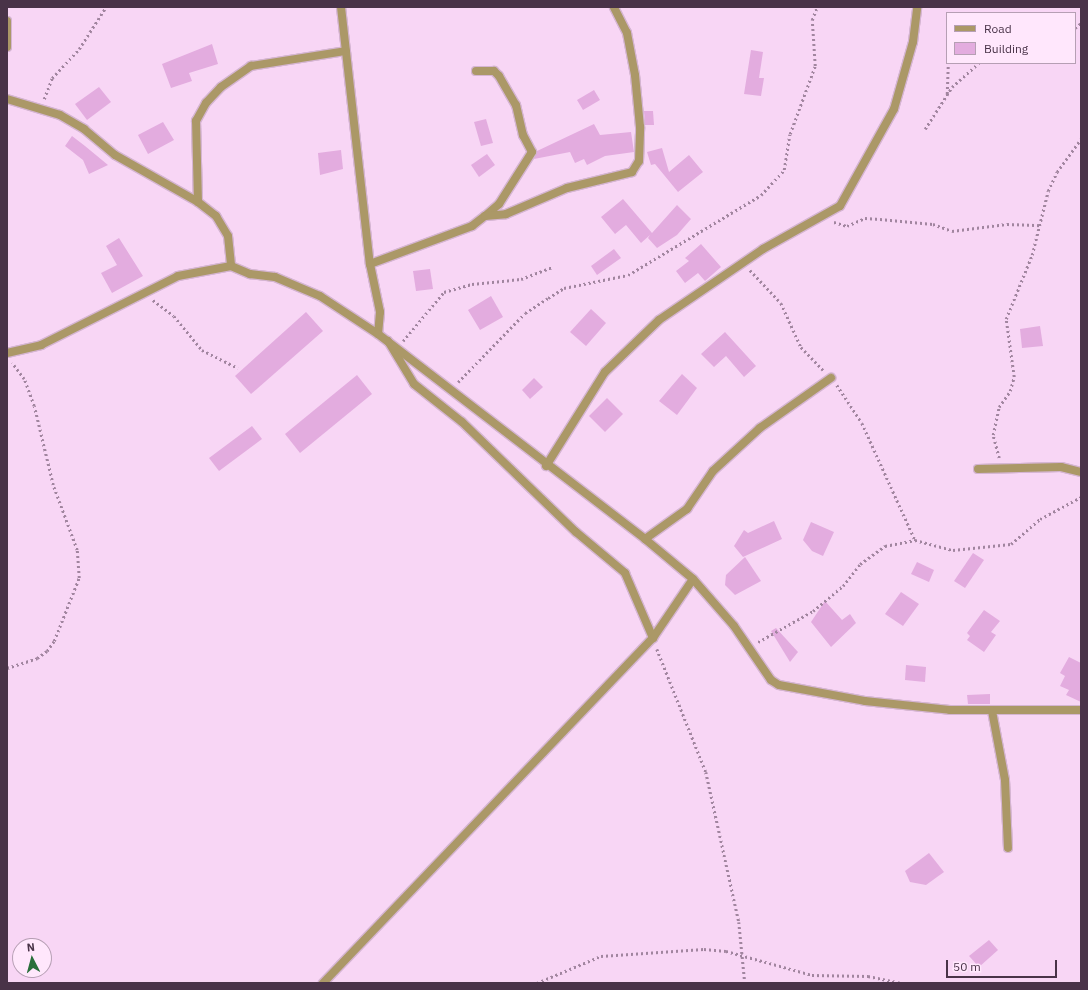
<!DOCTYPE html>
<html>
<head>
<meta charset="utf-8">
<style>
	body { margin:0 }
	#map { position:relative; width:1088px; height:990px; overflow:hidden; background:#f8d6f5; font-family:"IBM Plex Sans",sans-serif }
	div>[style] { position:absolute }
	.building>* { inset:0; background:#e3acdf }
	.path>* { height:2.5px; margin-top:-1.25px; transform-origin:0; background:repeating-linear-gradient(90deg,#a1859f 0 2px,transparent 0 5px) }
	.roads { filter:drop-shadow(1px 0 #d5b5d2) drop-shadow(-1px 0 #d5b5d2) drop-shadow(0 1px #d5b5d2) drop-shadow(0 -1px #d5b5d2) }
	.service>* { height:8px; margin:-4px; padding:0 4px; transform-origin:4px; border-radius:4px; background:#ab9867 }
	.minor>* { height:8px; margin:-4px; padding:0 4px; transform-origin:4px; border-radius:4px; background:#ab9867 }
	span { translate:-50% -50%; white-space:nowrap; text-align:center; line-height:1.15; -webkit-text-stroke:4px #ffe7fc; paint-order:stroke }
	.frame { position:absolute; inset:0; border:8px solid #493348; pointer-events:none }
	.legend { position:absolute; left:946px; top:12px; width:130px; height:52px; box-sizing:border-box; background:#ffe7fc; border:1px solid #b69fb4; margin:0; padding:5px 7px; list-style:none; font-size:12px; color:#493348 }
	.legend li { display:flex; align-items:center; gap:8px; height:20px }
	.legend b { width:20px; border:1px solid #b69fb4 }
	.north { position:absolute; left:12px; top:938px; width:40px; height:40px; box-sizing:border-box; background:#ffe7fc; border:1px solid #b69fb4; border-radius:50%; rotate:354deg; font-size:11px; font-weight:700; line-height:16px; text-align:center; color:#493348 }
	.north::after { content:''; display:block; margin:auto; width:14px; height:18px; background:#296f3b; clip-path:polygon(50% 0,100% 100%,50% 72%,0 100%) }
	.scale { position:absolute; left:946px; top:960px; width:111px; height:18px; box-sizing:border-box; border:2px solid #493348; border-top:0; padding-left:5px; font-size:12px; line-height:14px; white-space:nowrap; color:#493348; -webkit-text-stroke:3px #ffe7fc; paint-order:stroke }
</style>
</head>
<body>
<div id="map">
	<div class="building">
		<div style="clip-path:polygon(212px 44px,218px 64px,189px 73px,192px 81px,171px 88px,162px 64px)"></div>
		<div style="clip-path:polygon(751px 50px,763px 52px,759px 78px,764px 78px,761px 96px,744px 94px)"></div>
		<div style="clip-path:polygon(99px 87px,111px 102px,87px 120px,75px 104px)"></div>
		<div style="clip-path:polygon(594px 90px,600px 100px,583px 110px,577px 100px)"></div>
		<div style="clip-path:polygon(644px 111px,653px 111px,654px 125px,645px 125px)"></div>
		<div style="clip-path:polygon(486px 119px,493px 143px,481px 146px,474px 122px)"></div>
		<div style="clip-path:polygon(163px 122px,174px 140px,148px 154px,138px 135px)"></div>
		<div style="clip-path:polygon(594px 124px,600px 135px,631px 132px,634px 152px,605px 156px,587px 165px,584px 159px,575px 163px,570px 152px,534px 159px,537px 151px)"></div>
		<div style="clip-path:polygon(72px 136px,85px 146px,108px 165px,89px 174px,83px 160px,65px 146px)"></div>
		<div style="clip-path:polygon(662px 148px,669px 172px,689px 155px,703px 172px,678px 192px,655px 164px,651px 165px,647px 152px)"></div>
		<div style="clip-path:polygon(341px 150px,343px 169px,320px 175px,318px 153px)"></div>
		<div style="clip-path:polygon(487px 154px,495px 165px,479px 177px,471px 165px)"></div>
		<div style="clip-path:polygon(623px 199px,652px 233px,677px 205px,691px 219px,677px 235px,657px 248px,648px 238px,650px 235px,641px 243px,626px 225px,615px 234px,601px 217px)"></div>
		<div style="clip-path:polygon(119px 238px,143px 276px,112px 293px,101px 273px,117px 265px,106px 246px)"></div>
		<div style="clip-path:polygon(701px 244px,721px 267px,705px 281px,698px 273px,685px 283px,676px 271px,689px 261px,685px 258px)"></div>
		<div style="clip-path:polygon(614px 249px,621px 258px,597px 275px,591px 266px)"></div>
		<div style="clip-path:polygon(430px 269px,433px 289px,416px 291px,413px 271px)"></div>
		<div style="clip-path:polygon(491px 296px,503px 317px,480px 330px,468px 310px)"></div>
		<div style="clip-path:polygon(591px 309px,606px 323px,586px 346px,570px 332px)"></div>
		<div style="clip-path:polygon(306px 312px,323px 331px,251px 394px,235px 376px)"></div>
		<div style="clip-path:polygon(1040px 326px,1043px 346px,1022px 348px,1020px 329px)"></div>
		<div style="clip-path:polygon(725px 332px,756px 366px,744px 377px,726px 356px,714px 367px,701px 354px)"></div>
		<div style="clip-path:polygon(682px 374px,697px 388px,677px 415px,659px 401px)"></div>
		<div style="clip-path:polygon(357px 375px,372px 394px,300px 453px,285px 434px)"></div>
		<div style="clip-path:polygon(534px 378px,543px 387px,530px 399px,522px 390px)"></div>
		<div style="clip-path:polygon(607px 398px,623px 414px,605px 432px,589px 416px)"></div>
		<div style="clip-path:polygon(252px 426px,262px 439px,219px 471px,209px 458px)"></div>
		<div style="clip-path:polygon(774px 521px,782px 539px,743px 557px,734px 546px,744px 530px,748px 533px)"></div>
		<div style="clip-path:polygon(811px 522px,834px 532px,823px 556px,812px 551px,803px 540px)"></div>
		<div style="clip-path:polygon(973px 553px,984px 560px,965px 588px,954px 581px)"></div>
		<div style="clip-path:polygon(745px 557px,761px 581px,735px 595px,725px 585px,726px 575px)"></div>
		<div style="clip-path:polygon(917px 562px,934px 570px,929px 582px,911px 574px)"></div>
		<div style="clip-path:polygon(901px 592px,919px 604px,903px 626px,885px 614px)"></div>
		<div style="clip-path:polygon(825px 601px,842px 620px,850px 614px,856px 623px,831px 647px,811px 622px)"></div>
		<div style="clip-path:polygon(984px 610px,1000px 621px,991px 632px,996px 635px,984px 652px,967px 640px,970px 636px,967px 633px)"></div>
		<div style="clip-path:polygon(776px 628px,798px 652px,790px 662px,771px 631px)"></div>
		<div style="clip-path:polygon(1069px 657px,1081px 663px,1081px 702px,1066px 695px,1069px 690px,1060px 686px,1065px 676px,1060px 673px)"></div>
		<div style="clip-path:polygon(906px 665px,926px 667px,925px 682px,905px 680px)"></div>
		<div style="clip-path:polygon(990px 694px,990px 704px,968px 704px,967px 695px)"></div>
		<div style="clip-path:polygon(929px 853px,944px 872px,926px 885px,910px 882px,905px 871px)"></div>
		<div style="clip-path:polygon(989px 940px,998px 950px,979px 967px,969px 956px)"></div>
	</div>
	<div class="path">
		<div style="left:1075px;top:28px;width:8px;rotate:-40deg"></div>
		<div style="left:947px;top:94px;width:31px;rotate:-88deg"></div>
		<div style="left:44px;top:99px;width:22px;rotate:-69deg"></div>
		<div style="left:52px;top:78px;width:40px;rotate:-47deg"></div>
		<div style="left:79px;top:49px;width:50px;rotate:-57.3deg"></div>
		<div style="left:925px;top:129px;width:50px;rotate:-57.3deg"></div>
		<div style="left:952px;top:87px;width:36px;rotate:-42deg"></div>
		<div style="left:834px;top:222px;width:14px;rotate:17deg"></div>
		<div style="left:847px;top:226px;width:20px;rotate:-24deg"></div>
		<div style="left:865px;top:218px;width:15px;rotate:4deg"></div>
		<div style="left:880px;top:219px;width:53px;rotate:5.4deg"></div>
		<div style="left:933px;top:224px;width:20px;rotate:20deg"></div>
		<div style="left:952px;top:231px;width:55px;rotate:-7.3deg"></div>
		<div style="left:1007px;top:224px;width:34px;rotate:2deg"></div>
		<div style="left:750px;top:270px;width:45px;rotate:46.8deg"></div>
		<div style="left:781px;top:303px;width:48px;rotate:65.6deg"></div>
		<div style="left:801px;top:347px;width:32px;rotate:46deg"></div>
		<div style="left:153px;top:300px;width:26px;rotate:37deg"></div>
		<div style="left:174px;top:316px;width:44px;rotate:50.5deg"></div>
		<div style="left:202px;top:350px;width:40px;rotate:26.6deg"></div>
		<div style="left:403px;top:341px;width:64px;rotate:-50.1deg"></div>
		<div style="left:444px;top:292px;width:29px;rotate:-16deg"></div>
		<div style="left:472px;top:284px;width:49px;rotate:-5.8deg"></div>
		<div style="left:521px;top:279px;width:34px;rotate:-21deg"></div>
		<div style="left:458px;top:382px;width:96px;rotate:-45.8deg"></div>
		<div style="left:525px;top:313px;width:27px;rotate:-33deg"></div>
		<div style="left:548px;top:298px;width:19px;rotate:-32deg"></div>
		<div style="left:564px;top:288px;width:65px;rotate:-11.5deg"></div>
		<div style="left:628px;top:275px;width:155px;rotate:-31deg"></div>
		<div style="left:761px;top:195px;width:34px;rotate:-47deg"></div>
		<div style="left:784px;top:170px;width:36px;rotate:-81deg"></div>
		<div style="left:790px;top:134px;width:72px;rotate:-69.8deg"></div>
		<div style="left:815px;top:66px;width:46px;rotate:-93.7deg"></div>
		<div style="left:812px;top:20px;width:14px;rotate:-69deg"></div>
		<div style="left:837px;top:385px;width:45px;rotate:56.7deg"></div>
		<div style="left:862px;top:423px;width:128px;rotate:65.6deg"></div>
		<div style="left:999px;top:458px;width:24px;rotate:-105deg"></div>
		<div style="left:993px;top:435px;width:29px;rotate:-78deg"></div>
		<div style="left:999px;top:407px;width:19px;rotate:-55deg"></div>
		<div style="left:1010px;top:391px;width:15px;rotate:-74deg"></div>
		<div style="left:1014px;top:377px;width:59px;rotate:-97.9deg"></div>
		<div style="left:1006px;top:319px;width:69px;rotate:-67.9deg"></div>
		<div style="left:1032px;top:255px;width:66px;rotate:-76deg"></div>
		<div style="left:1048px;top:191px;width:21px;rotate:-65deg"></div>
		<div style="left:1057px;top:172px;width:41px;rotate:-54deg"></div>
		<div style="left:758px;top:642px;width:63px;rotate:-29.4deg"></div>
		<div style="left:813px;top:611px;width:39px;rotate:-40deg"></div>
		<div style="left:843px;top:586px;width:28px;rotate:-52deg"></div>
		<div style="left:860px;top:564px;width:31px;rotate:-36deg"></div>
		<div style="left:885px;top:546px;width:31px;rotate:-11deg"></div>
		<div style="left:915px;top:540px;width:39px;rotate:15deg"></div>
		<div style="left:953px;top:550px;width:58px;rotate:-5.9deg"></div>
		<div style="left:1011px;top:544px;width:38px;rotate:-41deg"></div>
		<div style="left:1040px;top:519px;width:47px;rotate:-28.2deg"></div>
		<div style="left:657px;top:649px;width:132px;rotate:68.3deg"></div>
		<div style="left:706px;top:772px;width:154px;rotate:77.6deg"></div>
		<div style="left:739px;top:922px;width:61px;rotate:84.4deg"></div>
		<div style="left:7px;top:668px;width:32px;rotate:-18deg"></div>
		<div style="left:37px;top:658px;width:12px;rotate:-35deg"></div>
		<div style="left:47px;top:651px;width:12px;rotate:-55deg"></div>
		<div style="left:54px;top:641px;width:68px;rotate:-68.4deg"></div>
		<div style="left:79px;top:578px;width:28px;rotate:-94deg"></div>
		<div style="left:77px;top:550px;width:69px;rotate:-110.3deg"></div>
		<div style="left:53px;top:485px;width:81px;rotate:-103.5deg"></div>
		<div style="left:34px;top:406px;width:29px;rotate:-110deg"></div>
		<div style="left:24px;top:379px;width:20px;rotate:-127deg"></div>
		<div style="left:537px;top:983px;width:69px;rotate:-22.9deg"></div>
		<div style="left:601px;top:956px;width:103px;rotate:-3.9deg"></div>
		<div style="left:704px;top:949px;width:22px;rotate:5deg"></div>
		<div style="left:726px;top:951px;width:89px;rotate:15.6deg"></div>
		<div style="left:812px;top:975px;width:56px;rotate:1deg"></div>
		<div style="left:868px;top:976px;width:34px;rotate:12deg"></div>
	</div>
	<div class="roads">
		<div class="service">
			<div style="left:388px;top:341px;width:50px;rotate:58.8deg"></div>
			<div style="left:414px;top:384px;width:61px;rotate:38.4deg"></div>
			<div style="left:462px;top:422px;width:158px;rotate:44deg"></div>
			<div style="left:576px;top:532px;width:64px;rotate:39.9deg"></div>
			<div style="left:625px;top:573px;width:71px;rotate:66.7deg"></div>
		</div>
		<div class="minor">
			<div style="left:341px;top:7px;width:259px;rotate:83.6deg"></div>
			<div style="left:370px;top:264px;width:49px;rotate:78.2deg"></div>
			<div style="left:380px;top:312px;width:22px;rotate:95deg"></div>
			<div style="left:7px;top:21px;width:26px;rotate:90deg"></div>
			<div style="left:476px;top:71px;width:18px"></div>
			<div style="left:494px;top:71px;width:7px;rotate:45deg"></div>
			<div style="left:499px;top:76px;width:34px;rotate:60deg"></div>
			<div style="left:516px;top:105px;width:31px;rotate:77deg"></div>
			<div style="left:523px;top:135px;width:19px;rotate:62deg"></div>
			<div style="left:532px;top:152px;width:62px;rotate:122.4deg"></div>
			<div style="left:499px;top:204px;width:18px;rotate:139deg"></div>
			<div style="left:7px;top:99px;width:55px;rotate:16.8deg"></div>
			<div style="left:60px;top:115px;width:28px;rotate:30deg"></div>
			<div style="left:84px;top:129px;width:40px;rotate:40deg"></div>
			<div style="left:115px;top:155px;width:95px;rotate:29.5deg"></div>
			<div style="left:198px;top:202px;width:23px;rotate:38deg"></div>
			<div style="left:216px;top:216px;width:23px;rotate:59deg"></div>
			<div style="left:228px;top:236px;width:30px;rotate:84deg"></div>
			<div style="left:198px;top:202px;width:81px;rotate:-91.4deg"></div>
			<div style="left:196px;top:121px;width:21px;rotate:-61deg"></div>
			<div style="left:206px;top:103px;width:22px;rotate:-47deg"></div>
			<div style="left:221px;top:87px;width:37px;rotate:-35deg"></div>
			<div style="left:251px;top:66px;width:96px;rotate:-9deg"></div>
			<div style="left:370px;top:264px;width:109px;rotate:-20.4deg"></div>
			<div style="left:472px;top:226px;width:16px;rotate:-38deg"></div>
			<div style="left:485px;top:216px;width:21px;rotate:-5deg"></div>
			<div style="left:506px;top:214px;width:66px;rotate:-23.1deg"></div>
			<div style="left:567px;top:188px;width:67px;rotate:-13.8deg"></div>
			<div style="left:632px;top:172px;width:13px;rotate:-58deg"></div>
			<div style="left:639px;top:161px;width:34px;rotate:-88deg"></div>
			<div style="left:640px;top:127px;width:52px;rotate:-95.5deg"></div>
			<div style="left:635px;top:75px;width:43px;rotate:-100.8deg"></div>
			<div style="left:627px;top:33px;width:29px;rotate:-117deg"></div>
			<div style="left:7px;top:353px;width:35px;rotate:-13deg"></div>
			<div style="left:41px;top:345px;width:153px;rotate:-26.7deg"></div>
			<div style="left:178px;top:276px;width:54px;rotate:-10.7deg"></div>
			<div style="left:231px;top:266px;width:21px;rotate:23deg"></div>
			<div style="left:250px;top:274px;width:25px;rotate:7deg"></div>
			<div style="left:275px;top:277px;width:49px;rotate:22.9deg"></div>
			<div style="left:320px;top:296px;width:69px;rotate:33.2deg"></div>
			<div style="left:378px;top:334px;width:337px;rotate:37.5deg"></div>
			<div style="left:645px;top:539px;width:62px;rotate:39.8deg"></div>
			<div style="left:693px;top:579px;width:62px;rotate:48.9deg"></div>
			<div style="left:734px;top:626px;width:65px;rotate:55.6deg"></div>
			<div style="left:771px;top:680px;width:9px;rotate:32deg"></div>
			<div style="left:779px;top:685px;width:87px;rotate:10.5deg"></div>
			<div style="left:865px;top:701px;width:85px;rotate:6deg"></div>
			<div style="left:950px;top:710px;width:131px"></div>
			<div style="left:546px;top:466px;width:111px;rotate:-57.9deg"></div>
			<div style="left:605px;top:372px;width:75px;rotate:-43.9deg"></div>
			<div style="left:659px;top:320px;width:126px;rotate:-34.3deg"></div>
			<div style="left:763px;top:249px;width:88px;rotate:-29.2deg"></div>
			<div style="left:840px;top:206px;width:111px;rotate:-60.9deg"></div>
			<div style="left:894px;top:109px;width:70px;rotate:-74.2deg"></div>
			<div style="left:913px;top:42px;width:35px;rotate:-83deg"></div>
			<div style="left:978px;top:469px;width:83px;rotate:-1.4deg"></div>
			<div style="left:1061px;top:467px;width:21px;rotate:14deg"></div>
			<div style="left:645px;top:539px;width:52px;rotate:-35.5deg"></div>
			<div style="left:687px;top:509px;width:46px;rotate:-55.6deg"></div>
			<div style="left:713px;top:471px;width:64px;rotate:-42.5deg"></div>
			<div style="left:760px;top:428px;width:87px;rotate:-35.2deg"></div>
			<div style="left:992px;top:711px;width:70px;rotate:79.3deg"></div>
			<div style="left:1005px;top:780px;width:68px;rotate:87.5deg"></div>
			<div style="left:323px;top:983px;width:477px;rotate:-46.3deg"></div>
			<div style="left:653px;top:638px;width:71px;rotate:-55.9deg"></div>
		</div>
	</div>
	<div class="frame"></div>
	<ul class="legend">
	<li><b style="height:5px;background:#ab9867"></b>Road</li>
	<li><b style="height:11px;background:#e3acdf"></b>Building</li>
	</ul>
	<div class="north">N</div>
	<div class="scale">50 m</div>
</div>
</body>
</html>
